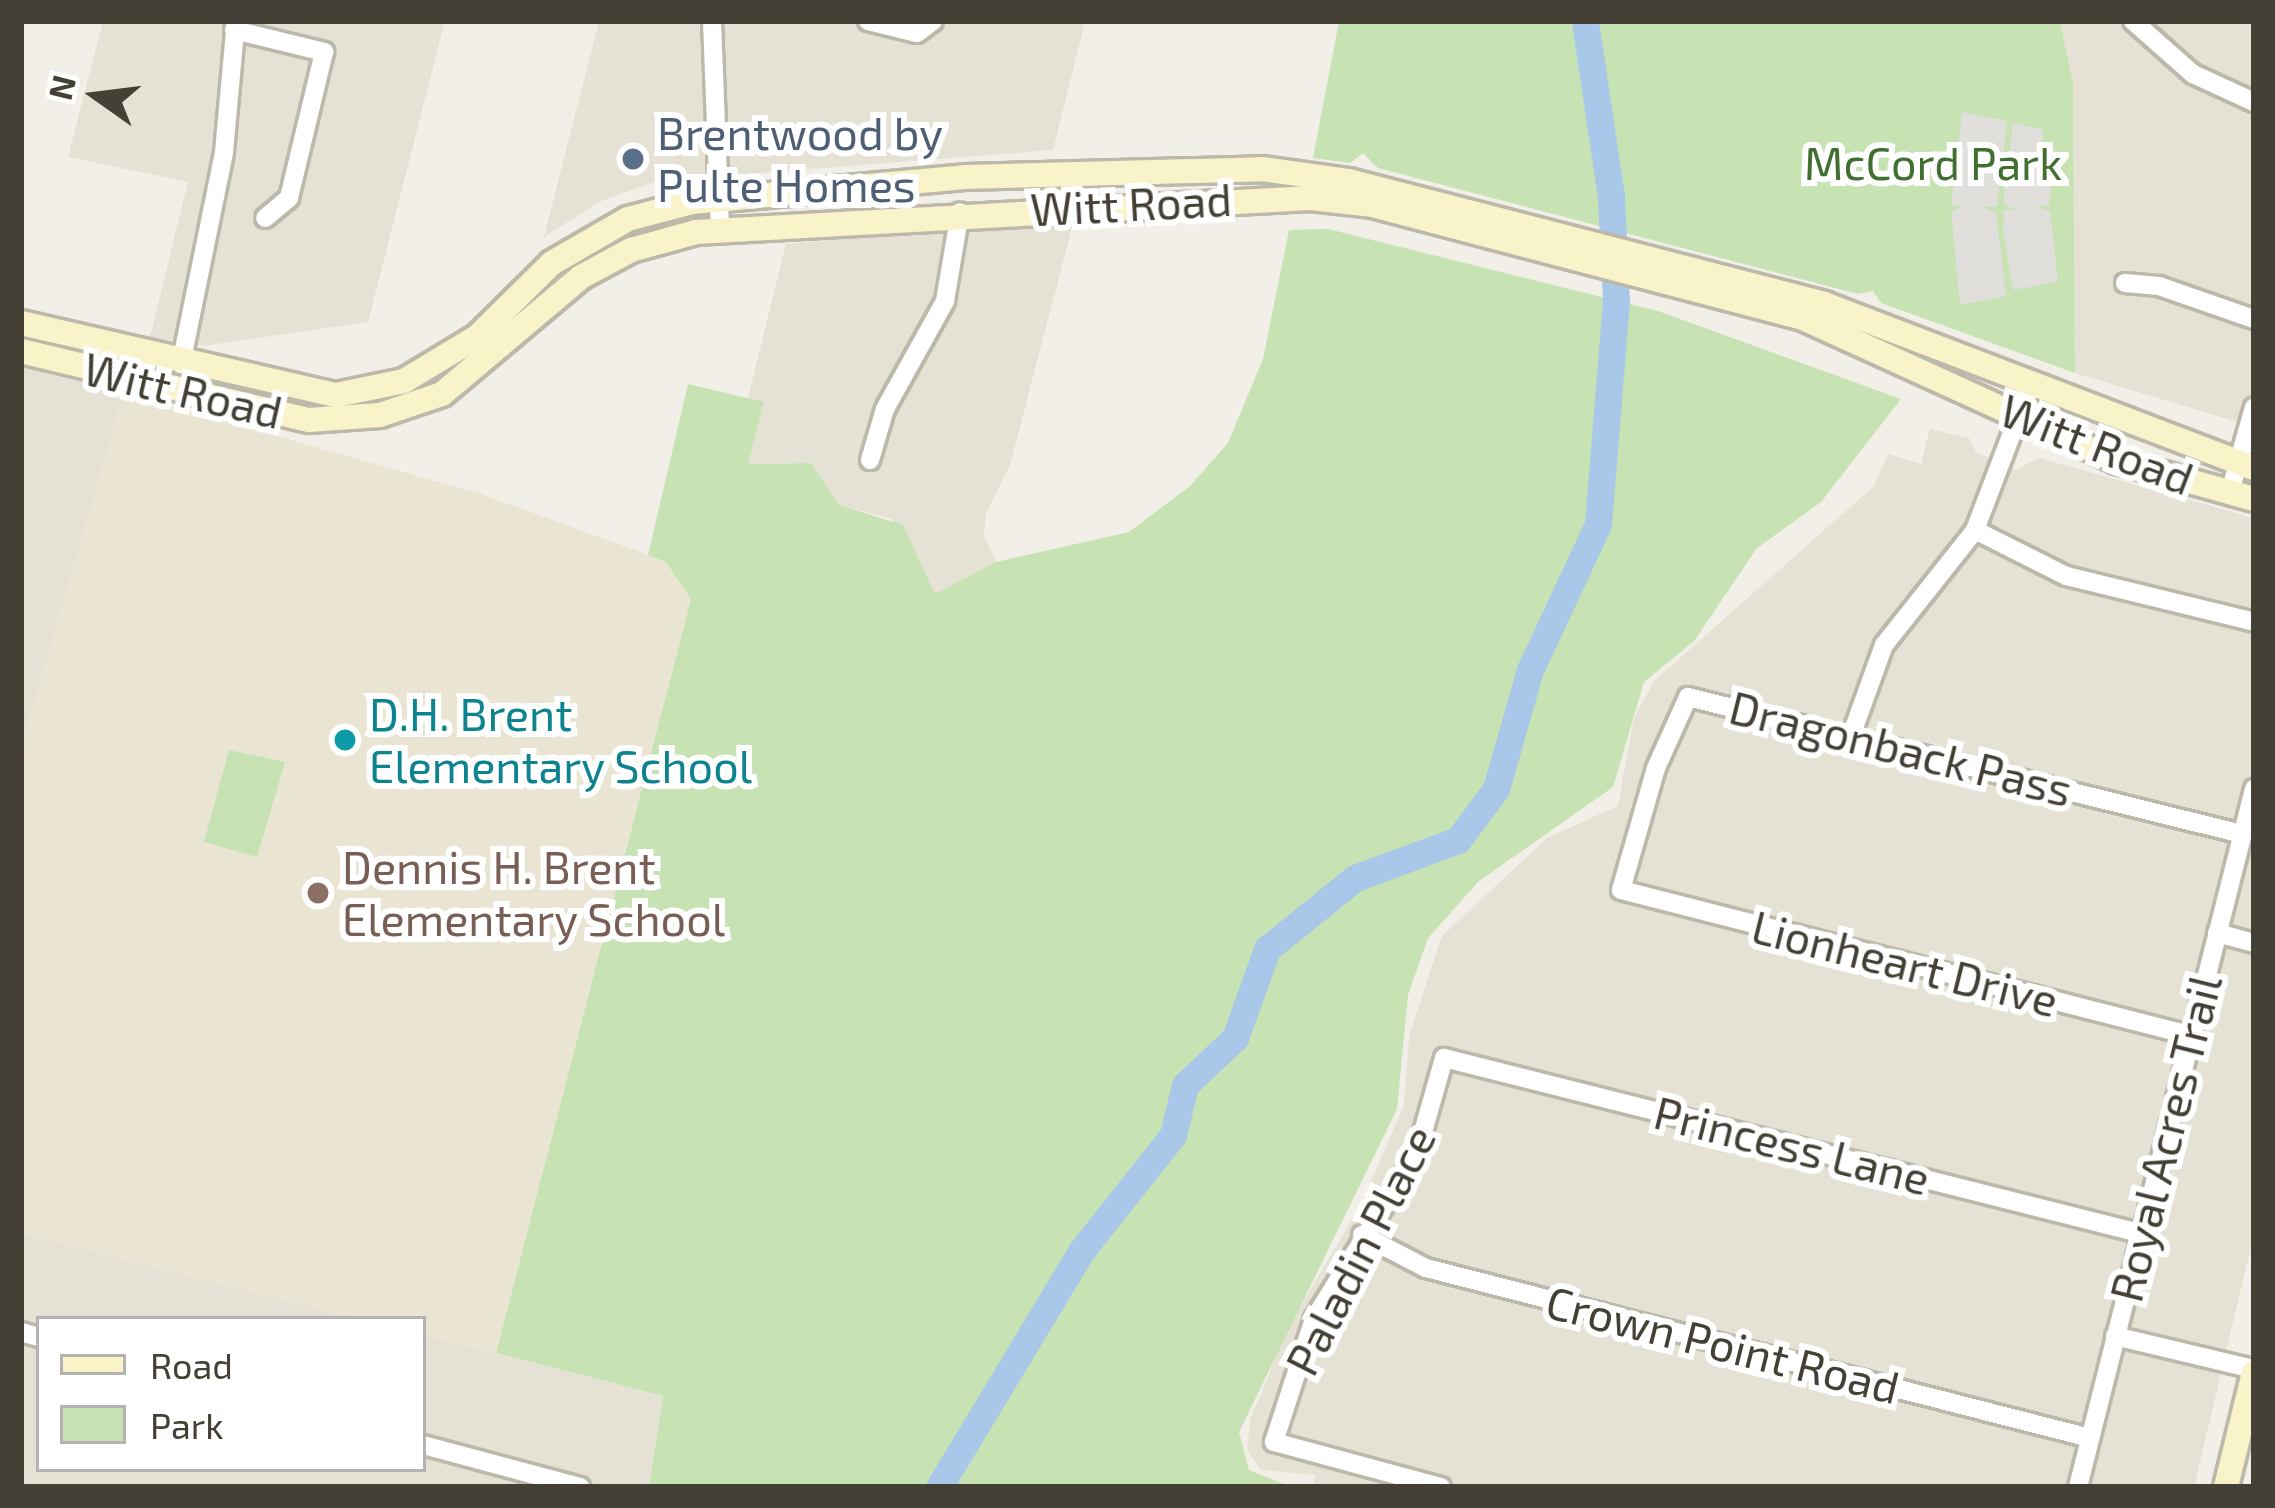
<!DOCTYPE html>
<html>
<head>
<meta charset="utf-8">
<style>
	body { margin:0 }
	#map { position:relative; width:2275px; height:1508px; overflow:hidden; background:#f1efe7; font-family:"Exo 2",sans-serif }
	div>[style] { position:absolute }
	.residential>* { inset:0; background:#e5e2d5 }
	.education>* { inset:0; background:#e9e5d2 }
	.green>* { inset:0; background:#c7e2b3 }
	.parking>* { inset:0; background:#e0dfdb }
	.river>* { height:27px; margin:-13.5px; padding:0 13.5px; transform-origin:13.5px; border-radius:13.5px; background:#a8c7e9 }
	.roads { filter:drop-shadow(3px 0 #bcb8aa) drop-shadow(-3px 0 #bcb8aa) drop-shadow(0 3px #bcb8aa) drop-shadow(0 -3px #bcb8aa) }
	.street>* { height:18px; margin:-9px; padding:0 9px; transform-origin:9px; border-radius:9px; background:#fff }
	.secondary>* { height:24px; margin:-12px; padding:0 12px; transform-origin:12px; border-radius:12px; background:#f9f3c9 }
	.dots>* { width:33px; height:33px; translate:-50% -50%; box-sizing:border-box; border:6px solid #fff; border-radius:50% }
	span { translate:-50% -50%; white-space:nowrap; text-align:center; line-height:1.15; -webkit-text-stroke:12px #fff; paint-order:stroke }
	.service-label { font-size:45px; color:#4e5e75 }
	.left { translate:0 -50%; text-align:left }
	.park-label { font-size:45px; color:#406f30 }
	.street-label { font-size:45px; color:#444036 }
	.culture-label { font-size:45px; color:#0d838f }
	.education-label { font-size:45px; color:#785e54 }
	.frame { position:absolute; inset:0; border:24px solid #444036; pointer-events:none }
	.legend { position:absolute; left:36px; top:1316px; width:390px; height:156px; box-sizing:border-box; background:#fff; border:3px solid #b4b3af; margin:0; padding:15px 21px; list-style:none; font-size:36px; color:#444036 }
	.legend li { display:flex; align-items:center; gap:24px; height:60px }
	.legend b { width:60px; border:3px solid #b4b3af }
	.north { position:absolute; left:36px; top:36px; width:120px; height:120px; -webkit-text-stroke:9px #fff; paint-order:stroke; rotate:284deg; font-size:33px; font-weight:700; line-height:48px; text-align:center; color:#444036 }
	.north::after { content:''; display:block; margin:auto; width:42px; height:54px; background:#444036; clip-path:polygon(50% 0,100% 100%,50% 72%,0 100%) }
</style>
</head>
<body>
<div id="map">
	<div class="residential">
		<div style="clip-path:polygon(103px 21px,445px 21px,368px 322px,203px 346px,150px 337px,188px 182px,68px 157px)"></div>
		<div style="clip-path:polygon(599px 21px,1085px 21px,1053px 150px,657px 181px,599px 202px,544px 237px)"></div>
		<div style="clip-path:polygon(2060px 21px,2254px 21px,2254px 427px,2075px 373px,2073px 83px)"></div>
		<div style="clip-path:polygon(1074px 220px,1010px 465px,986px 514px,984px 535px,996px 562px,935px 594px,892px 519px,839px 505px,810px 463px,748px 464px,763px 403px,748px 398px,786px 244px)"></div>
		<div style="clip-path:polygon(21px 367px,124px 393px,21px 750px)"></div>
		<div style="clip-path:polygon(1930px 429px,1969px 438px,1976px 452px,2016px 470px,2039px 458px,2254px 518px,2254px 1234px,2194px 1487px,1313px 1487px,1316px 1475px,1261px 1470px,1247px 1450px,1250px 1420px,1288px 1328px,1361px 1204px,1404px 1105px,1409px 1036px,1442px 936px,1547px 838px,1618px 806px,1634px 718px,1654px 681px,1874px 486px,1888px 454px,1921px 464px)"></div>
		<div style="clip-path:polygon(21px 1233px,361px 1319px,39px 1319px,39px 1469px,423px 1469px,423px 1335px,663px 1396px,649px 1487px,21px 1487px)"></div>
	</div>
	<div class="education">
		<div style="clip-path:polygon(124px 393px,481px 494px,665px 561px,686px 584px,691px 599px,496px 1353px,423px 1335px,423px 1319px,361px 1319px,21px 1233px,21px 750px)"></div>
	</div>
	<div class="green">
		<div style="clip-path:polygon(1339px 21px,2060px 21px,2073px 83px,2075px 373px,1881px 303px,1873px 291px,1858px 294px,1378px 168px,1363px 153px,1350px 163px,1313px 158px)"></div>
		<div style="clip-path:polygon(1328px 229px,1658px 311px,1901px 399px,1821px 502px,1757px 548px,1694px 641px,1644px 682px,1613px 787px,1479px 881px,1428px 938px,1408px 995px,1397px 1109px,1239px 1432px,1249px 1470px,1291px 1487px,649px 1487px,663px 1396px,496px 1353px,691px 599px,666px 562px,648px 555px,688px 384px,764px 402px,748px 464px,811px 463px,839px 505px,903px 525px,935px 594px,996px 562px,1129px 532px,1190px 486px,1228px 443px,1263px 359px,1289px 230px)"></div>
		<div style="clip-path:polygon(229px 750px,285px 762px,257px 857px,204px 842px)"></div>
	</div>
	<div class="parking">
		<div style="clip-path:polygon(1962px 112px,2007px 121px,1997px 206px,1982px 207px,1996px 212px,2006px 296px,1960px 305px,1951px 211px,1964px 206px,1951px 205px)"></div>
		<div style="clip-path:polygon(2013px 123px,2044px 130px,2041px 144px,2055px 148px,2049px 205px,2035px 206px,2050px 211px,2058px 282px,2013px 290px,2003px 229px,2004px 210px,2017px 210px,2003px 204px)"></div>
	</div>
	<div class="river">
		<div style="left:939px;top:1487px;width:277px;rotate:-58.9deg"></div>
		<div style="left:1082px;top:1250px;width:147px;rotate:-51.6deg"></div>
		<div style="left:1173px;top:1135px;width:51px;rotate:-76.5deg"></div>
		<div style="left:1185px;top:1085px;width:69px;rotate:-43.2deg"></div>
		<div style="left:1235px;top:1038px;width:95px;rotate:-70.2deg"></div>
		<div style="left:1267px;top:949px;width:113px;rotate:-38.9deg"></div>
		<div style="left:1355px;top:878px;width:110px;rotate:-20.3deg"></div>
		<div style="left:1458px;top:840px;width:64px;rotate:-53.3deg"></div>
		<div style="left:1496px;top:789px;width:124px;rotate:-74.1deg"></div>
		<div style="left:1530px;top:670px;width:161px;rotate:-65deg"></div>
		<div style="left:1598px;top:524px;width:224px;rotate:-85.4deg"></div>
		<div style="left:1616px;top:301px;width:104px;rotate:-92.8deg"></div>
		<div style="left:1611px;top:197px;width:178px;rotate:-98.4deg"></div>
	</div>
	<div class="roads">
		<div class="street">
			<div style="left:712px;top:21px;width:209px;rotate:87.8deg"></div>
			<div style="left:868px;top:21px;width:50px;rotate:13.8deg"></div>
			<div style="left:917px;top:33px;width:20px;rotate:-37deg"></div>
			<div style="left:2133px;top:21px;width:80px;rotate:41.5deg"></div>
			<div style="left:2193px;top:74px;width:67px;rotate:24.7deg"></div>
			<div style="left:234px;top:30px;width:93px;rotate:13.7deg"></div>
			<div style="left:324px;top:52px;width:150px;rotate:103.5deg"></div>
			<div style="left:289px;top:198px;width:31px;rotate:140deg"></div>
			<div style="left:2125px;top:283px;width:34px;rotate:5deg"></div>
			<div style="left:2159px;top:286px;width:101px;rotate:19.2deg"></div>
			<div style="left:181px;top:364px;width:216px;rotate:-78.5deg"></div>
			<div style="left:224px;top:152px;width:132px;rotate:-84.8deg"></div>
			<div style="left:870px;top:460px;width:53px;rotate:-73.6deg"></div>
			<div style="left:885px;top:409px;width:124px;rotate:-60.9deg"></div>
			<div style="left:945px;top:301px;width:90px;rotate:-80.4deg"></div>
			<div style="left:2230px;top:492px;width:88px;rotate:-74.2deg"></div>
			<div style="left:1975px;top:530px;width:102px;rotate:26.8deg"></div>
			<div style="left:2066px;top:576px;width:194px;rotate:13.7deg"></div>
			<div style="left:1851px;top:736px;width:97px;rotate:-70.1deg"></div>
			<div style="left:1884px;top:645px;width:147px;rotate:-51.6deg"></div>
			<div style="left:1975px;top:530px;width:154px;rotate:-69.1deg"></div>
			<div style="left:2217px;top:933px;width:38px;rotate:15deg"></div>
			<div style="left:2189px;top:1035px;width:586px;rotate:-165.68deg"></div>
			<div style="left:1621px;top:890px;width:127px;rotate:-74deg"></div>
			<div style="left:1656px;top:768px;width:78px;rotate:-65.7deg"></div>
			<div style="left:1688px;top:697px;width:571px;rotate:13.89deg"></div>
			<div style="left:1362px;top:1235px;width:72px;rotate:27.3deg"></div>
			<div style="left:1426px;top:1268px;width:685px;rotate:14.36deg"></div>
			<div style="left:21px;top:1332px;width:19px;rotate:16deg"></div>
			<div style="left:2115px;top:1336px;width:143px;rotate:13.4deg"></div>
			<div style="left:423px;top:1445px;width:163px;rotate:15deg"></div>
			<div style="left:1441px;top:1487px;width:173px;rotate:-164.9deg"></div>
			<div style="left:1274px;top:1442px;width:129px;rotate:-72deg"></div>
			<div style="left:1314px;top:1319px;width:195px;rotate:-58.2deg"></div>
			<div style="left:1417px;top:1153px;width:99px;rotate:-74.1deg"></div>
			<div style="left:1444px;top:1058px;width:717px;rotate:14.13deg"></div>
			<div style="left:2078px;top:1487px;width:720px;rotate:-75.85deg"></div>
		</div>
		<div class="secondary">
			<div style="left:21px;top:323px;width:323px;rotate:12.9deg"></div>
			<div style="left:336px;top:395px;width:69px;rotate:-11.6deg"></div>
			<div style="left:404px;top:381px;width:85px;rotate:-31.1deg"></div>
			<div style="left:477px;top:337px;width:105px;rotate:-44.6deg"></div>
			<div style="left:552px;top:263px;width:88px;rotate:-30.1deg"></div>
			<div style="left:628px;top:219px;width:66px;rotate:-14.9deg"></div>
			<div style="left:692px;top:202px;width:274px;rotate:-5.2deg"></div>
			<div style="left:965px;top:177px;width:297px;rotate:-1.5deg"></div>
			<div style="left:1262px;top:169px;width:88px;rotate:7.9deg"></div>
			<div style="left:1349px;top:181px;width:491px;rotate:14.5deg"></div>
			<div style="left:1824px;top:304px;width:460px;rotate:20.9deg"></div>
			<div style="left:21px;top:351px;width:296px;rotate:13.5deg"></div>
			<div style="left:309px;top:420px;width:71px;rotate:-4deg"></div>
			<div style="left:380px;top:415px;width:65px;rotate:-18.7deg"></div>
			<div style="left:442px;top:394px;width:182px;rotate:-40.1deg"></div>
			<div style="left:581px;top:277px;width:57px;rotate:-28.4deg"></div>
			<div style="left:631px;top:250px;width:67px;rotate:-15.5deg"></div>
			<div style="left:696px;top:232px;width:615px;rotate:-3.17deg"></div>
			<div style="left:1310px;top:198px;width:62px;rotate:6.4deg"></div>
			<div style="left:1372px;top:205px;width:446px;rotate:14.7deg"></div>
			<div style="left:1803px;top:318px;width:345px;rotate:24.5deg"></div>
			<div style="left:2117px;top:461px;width:142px;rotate:15.5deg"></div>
			<div style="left:2226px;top:1487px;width:118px;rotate:-76.3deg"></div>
		</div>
	</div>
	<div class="dots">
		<div style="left:633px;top:159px;background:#5c6f8a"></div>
		<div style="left:345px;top:740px;background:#0f9aa8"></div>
		<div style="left:318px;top:893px;background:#8d6e63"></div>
	</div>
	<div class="service-label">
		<span class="left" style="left:657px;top:159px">Brentwood by<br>Pulte Homes</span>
	</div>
	<div class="park-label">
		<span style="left:1933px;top:163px">McCord Park</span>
	</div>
	<div class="street-label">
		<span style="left:1131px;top:204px;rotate:-3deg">Witt Road</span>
		<span style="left:183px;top:390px;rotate:13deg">Witt Road</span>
		<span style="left:2097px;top:444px;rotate:21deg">Witt Road</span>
		<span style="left:1901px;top:748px;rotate:14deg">Dragonback Pass</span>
		<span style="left:1905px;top:963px;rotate:14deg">Lionheart Drive</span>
		<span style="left:2165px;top:1138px;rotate:-76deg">Royal Acres Trail</span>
		<span style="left:1792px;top:1145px;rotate:14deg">Princess Lane</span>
		<span style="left:1360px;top:1250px;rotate:-63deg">Paladin Place</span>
		<span style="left:1723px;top:1344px;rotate:14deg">Crown Point Road</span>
	</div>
	<div class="culture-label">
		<span class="left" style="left:369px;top:740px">D.H. Brent<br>Elementary School</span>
	</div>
	<div class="education-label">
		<span class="left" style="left:342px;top:893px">Dennis H. Brent<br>Elementary School</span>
	</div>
	<div class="frame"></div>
	<ul class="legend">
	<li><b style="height:15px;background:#f9f3c9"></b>Road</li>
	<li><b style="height:33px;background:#c7e2b3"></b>Park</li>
	</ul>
	<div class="north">N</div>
</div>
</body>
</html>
